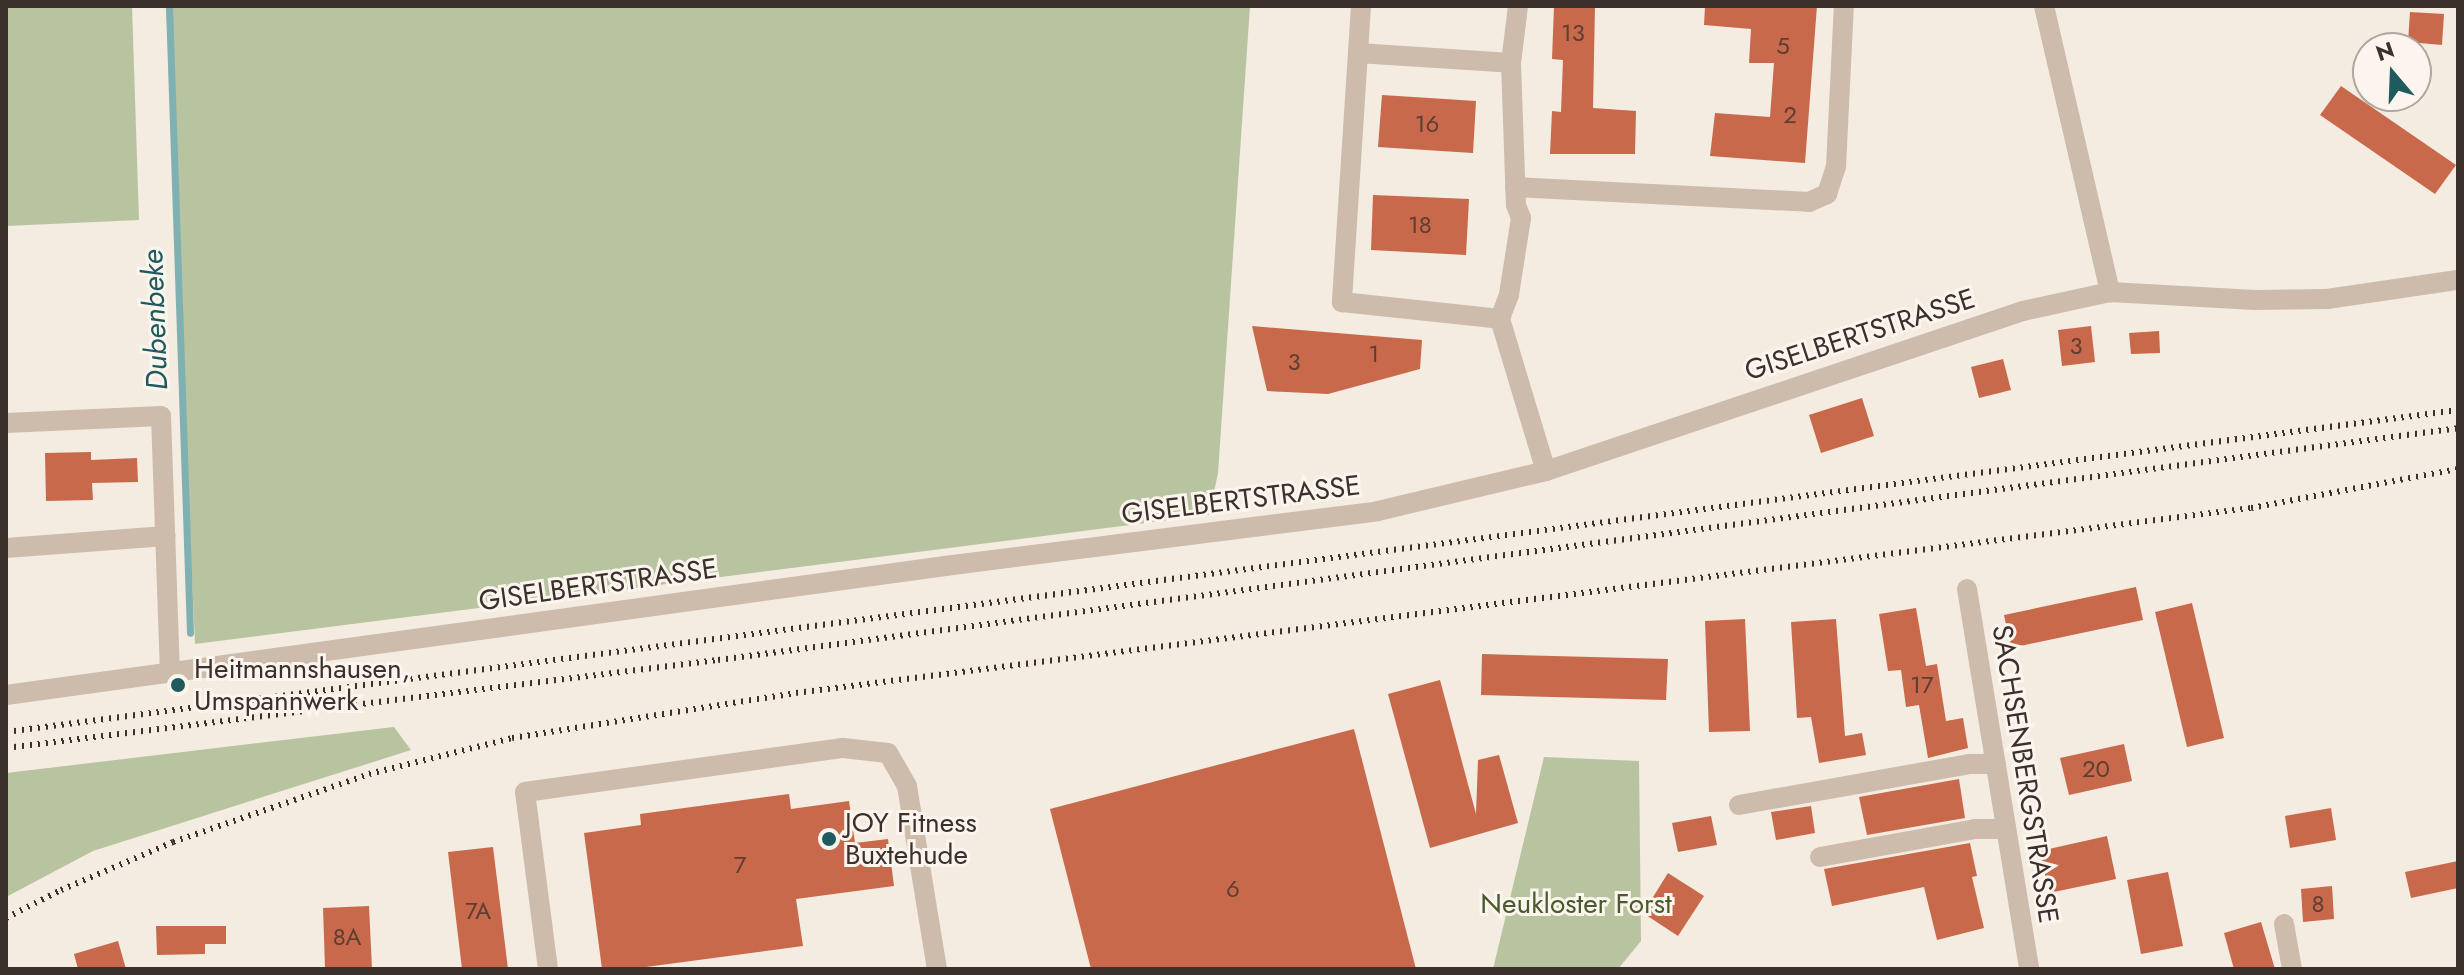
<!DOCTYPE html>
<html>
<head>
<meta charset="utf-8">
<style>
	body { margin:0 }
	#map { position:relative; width:2464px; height:975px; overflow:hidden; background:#f4ebe1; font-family:Jost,sans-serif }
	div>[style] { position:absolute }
	.green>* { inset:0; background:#b8c4a0 }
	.stream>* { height:7px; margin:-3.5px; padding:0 3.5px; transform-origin:3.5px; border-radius:3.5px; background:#7fb0b2 }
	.building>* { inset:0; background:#c8694b }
	.minor>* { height:20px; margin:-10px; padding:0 10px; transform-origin:10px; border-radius:10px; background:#cdbbac }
	.rail>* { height:6px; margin-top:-3px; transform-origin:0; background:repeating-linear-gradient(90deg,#3b302b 0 2px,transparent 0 8px) }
	.dots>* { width:22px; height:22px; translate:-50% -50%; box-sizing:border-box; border:4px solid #fbf5ee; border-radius:50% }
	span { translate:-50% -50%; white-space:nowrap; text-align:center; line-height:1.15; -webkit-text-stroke:6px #fbf5ee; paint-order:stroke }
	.number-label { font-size:24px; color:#5e3e33 }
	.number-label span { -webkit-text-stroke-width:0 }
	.street-label { font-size:28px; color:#3b302b }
	.poi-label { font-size:28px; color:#3b302b }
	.left { translate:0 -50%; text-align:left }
	.park-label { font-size:28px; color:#4a5a2e }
	.water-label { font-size:30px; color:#1f5a5e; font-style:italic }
	.frame { position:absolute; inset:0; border:8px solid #3b302b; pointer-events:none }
	.north { position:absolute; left:2352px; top:32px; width:80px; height:80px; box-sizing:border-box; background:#fbf5ee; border:2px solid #aea6a0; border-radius:50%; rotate:341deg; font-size:22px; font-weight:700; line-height:32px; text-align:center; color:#3b302b }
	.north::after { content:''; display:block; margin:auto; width:28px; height:36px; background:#1f5a5e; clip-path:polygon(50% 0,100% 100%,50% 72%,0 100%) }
</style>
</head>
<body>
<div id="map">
	<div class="green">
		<div style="clip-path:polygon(6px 6px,132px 6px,139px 220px,6px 226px)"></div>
		<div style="clip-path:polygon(166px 6px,1250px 6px,1218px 473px,1209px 515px,195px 644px)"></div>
		<div style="clip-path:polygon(394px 727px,411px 750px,93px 851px,6px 897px,6px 773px)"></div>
		<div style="clip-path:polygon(1544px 757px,1639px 761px,1641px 941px,1618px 969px,1493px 969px)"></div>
	</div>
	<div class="stream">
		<div style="left:169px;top:6px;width:627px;rotate:88.08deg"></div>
	</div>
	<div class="building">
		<div style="clip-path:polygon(1554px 6px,1595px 6px,1593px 108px,1636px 111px,1635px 154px,1550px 154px,1552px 111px,1561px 112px,1563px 60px,1552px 59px)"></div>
		<div style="clip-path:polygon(1705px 6px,1817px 6px,1805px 163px,1710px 156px,1715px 113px,1770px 117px,1774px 63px,1749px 63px,1751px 29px,1704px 25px)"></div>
		<div style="clip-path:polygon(2410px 12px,2444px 14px,2442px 45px,2408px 42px)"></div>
		<div style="clip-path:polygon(2341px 86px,2456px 165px,2435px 194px,2320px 115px)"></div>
		<div style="clip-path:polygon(1382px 95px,1476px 101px,1473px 153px,1378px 147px)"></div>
		<div style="clip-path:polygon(1373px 195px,1469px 199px,1466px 255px,1371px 250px)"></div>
		<div style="clip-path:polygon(1252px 326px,1422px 340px,1420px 369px,1328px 394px,1267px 391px)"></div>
		<div style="clip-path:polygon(2091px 326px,2095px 362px,2062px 366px,2058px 330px)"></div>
		<div style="clip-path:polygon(2159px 331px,2160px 353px,2131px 354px,2129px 333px)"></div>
		<div style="clip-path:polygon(2003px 359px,2011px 390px,1979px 398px,1971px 367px)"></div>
		<div style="clip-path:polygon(1862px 398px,1874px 436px,1821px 453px,1809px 415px)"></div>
		<div style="clip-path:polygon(91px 452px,91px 460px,137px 458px,138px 482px,92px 483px,93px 500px,46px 501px,45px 453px)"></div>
		<div style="clip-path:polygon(2136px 587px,2143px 620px,2011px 648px,2004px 615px)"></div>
		<div style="clip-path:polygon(2192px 603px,2224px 738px,2187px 747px,2155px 612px)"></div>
		<div style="clip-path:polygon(1916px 608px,1926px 666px,1937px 664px,1946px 721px,1963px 718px,1968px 748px,1928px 758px,1919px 705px,1906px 707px,1901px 670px,1888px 671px,1879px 614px)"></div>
		<div style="clip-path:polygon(1745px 619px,1750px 731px,1709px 732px,1705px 621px)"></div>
		<div style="clip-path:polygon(1836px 619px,1845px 736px,1862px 733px,1866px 755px,1819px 763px,1811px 717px,1797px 718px,1791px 622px)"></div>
		<div style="clip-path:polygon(1482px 654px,1668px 659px,1666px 700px,1481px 695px)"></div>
		<div style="clip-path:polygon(1440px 680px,1476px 814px,1478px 760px,1499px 755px,1518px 823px,1430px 848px,1388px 694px)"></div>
		<div style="clip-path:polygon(1354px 729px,1416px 969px,1091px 969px,1050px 809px)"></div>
		<div style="clip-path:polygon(2124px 744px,2132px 781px,2069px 795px,2060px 758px)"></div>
		<div style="clip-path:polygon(1959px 779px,1965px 818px,1867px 835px,1859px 797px)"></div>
		<div style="clip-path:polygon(789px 794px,791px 809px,849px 801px,855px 843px,888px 839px,894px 886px,796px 899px,803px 946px,631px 969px,602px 969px,584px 833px,641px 825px,640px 814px)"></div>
		<div style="clip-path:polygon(1811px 806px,1815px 833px,1776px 840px,1771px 812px)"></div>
		<div style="clip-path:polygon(2331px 808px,2336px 840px,2290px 848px,2285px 816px)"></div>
		<div style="clip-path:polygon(1711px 816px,1717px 845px,1678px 852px,1672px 823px)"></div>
		<div style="clip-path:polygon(2107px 836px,2116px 879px,2049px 893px,2040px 851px)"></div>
		<div style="clip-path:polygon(1970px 843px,1977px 876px,1972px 877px,1984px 928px,1937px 940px,1924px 887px,1832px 906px,1824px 869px)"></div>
		<div style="clip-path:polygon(493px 847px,508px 969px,462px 969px,448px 852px)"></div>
		<div style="clip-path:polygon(2458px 861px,2458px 888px,2411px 898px,2405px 872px)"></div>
		<div style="clip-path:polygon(2168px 872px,2183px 946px,2141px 954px,2127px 880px)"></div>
		<div style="clip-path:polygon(1668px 873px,1704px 896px,1678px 936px,1643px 913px)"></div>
		<div style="clip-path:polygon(2332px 886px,2334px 919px,2303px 922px,2301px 889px)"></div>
		<div style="clip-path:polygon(369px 906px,372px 969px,325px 967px,323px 908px)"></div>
		<div style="clip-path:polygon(2261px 922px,2275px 969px,2234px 969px,2224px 933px)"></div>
		<div style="clip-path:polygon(156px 926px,226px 926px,226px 944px,205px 944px,205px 954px,157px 955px)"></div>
		<div style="clip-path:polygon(118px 941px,126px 969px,78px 969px,74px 954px)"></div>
	</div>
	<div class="minor">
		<div style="left:1361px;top:6px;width:297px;rotate:93.7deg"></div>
		<div style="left:1342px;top:302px;width:159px;rotate:6.1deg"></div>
		<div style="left:1518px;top:6px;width:57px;rotate:97deg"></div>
		<div style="left:1511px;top:63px;width:142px;rotate:88deg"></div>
		<div style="left:1516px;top:205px;width:14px;rotate:69deg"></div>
		<div style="left:1521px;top:218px;width:78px;rotate:98.9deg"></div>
		<div style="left:1509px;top:295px;width:26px;rotate:111deg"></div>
		<div style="left:1500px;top:319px;width:159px;rotate:73.2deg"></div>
		<div style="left:2044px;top:6px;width:294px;rotate:77deg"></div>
		<div style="left:1358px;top:53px;width:153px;rotate:3.7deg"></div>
		<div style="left:1515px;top:187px;width:294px;rotate:2.9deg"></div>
		<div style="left:1809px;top:202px;width:20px;rotate:-24deg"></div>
		<div style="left:1827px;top:194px;width:28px;rotate:-72deg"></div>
		<div style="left:1836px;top:167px;width:161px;rotate:-87.2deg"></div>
		<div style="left:6px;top:423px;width:155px;rotate:-2.6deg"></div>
		<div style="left:161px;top:416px;width:256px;rotate:88deg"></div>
		<div style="left:6px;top:548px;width:160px;rotate:-4.3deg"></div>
		<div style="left:1967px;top:589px;width:385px;rotate:80.7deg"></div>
		<div style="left:6px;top:695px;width:948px;rotate:-7.82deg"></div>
		<div style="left:945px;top:566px;width:436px;rotate:-7.2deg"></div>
		<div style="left:1378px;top:511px;width:173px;rotate:-13.4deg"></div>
		<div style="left:1546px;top:471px;width:503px;rotate:-18.54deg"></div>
		<div style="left:2023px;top:311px;width:89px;rotate:-12.3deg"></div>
		<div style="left:2110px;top:292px;width:145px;rotate:3.2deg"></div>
		<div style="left:2255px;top:300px;width:72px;rotate:-0.8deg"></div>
		<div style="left:2327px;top:299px;width:132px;rotate:-8.3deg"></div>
		<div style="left:1739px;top:805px;width:235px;rotate:-10.1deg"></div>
		<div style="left:1970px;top:764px;width:26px"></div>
		<div style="left:1820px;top:857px;width:158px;rotate:-10.2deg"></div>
		<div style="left:1975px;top:829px;width:31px"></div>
		<div style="left:2284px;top:924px;width:46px;rotate:79.9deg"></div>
		<div style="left:548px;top:969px;width:178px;rotate:-97.4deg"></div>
		<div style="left:525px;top:792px;width:321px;rotate:-7.9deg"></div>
		<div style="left:843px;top:748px;width:45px;rotate:6.3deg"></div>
		<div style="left:888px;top:753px;width:38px;rotate:60deg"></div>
		<div style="left:907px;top:786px;width:185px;rotate:80.7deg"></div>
	</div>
	<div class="rail">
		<div style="left:6px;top:732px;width:2473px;rotate:-7.48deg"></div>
		<div style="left:6px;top:748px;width:717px;rotate:-7.05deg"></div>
		<div style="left:718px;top:660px;width:1755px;rotate:-7.59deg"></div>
		<div style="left:6px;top:918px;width:62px;rotate:-27deg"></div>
		<div style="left:61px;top:890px;width:122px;rotate:-23.2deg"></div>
		<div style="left:173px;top:842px;width:207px;rotate:-19.1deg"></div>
		<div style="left:369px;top:774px;width:147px;rotate:-14.1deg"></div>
		<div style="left:512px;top:738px;width:288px;rotate:-9deg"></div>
		<div style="left:796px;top:693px;width:1467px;rotate:-7.25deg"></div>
		<div style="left:2251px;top:508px;width:211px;rotate:-10.7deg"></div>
	</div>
	<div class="dots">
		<div style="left:178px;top:685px;background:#1f5a5e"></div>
		<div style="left:829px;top:839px;background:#1f5a5e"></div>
	</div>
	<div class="number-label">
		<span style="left:1573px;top:33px">13</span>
		<span style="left:1783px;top:46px">5</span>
		<span style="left:1790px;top:115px">2</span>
		<span style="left:1427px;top:124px">16</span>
		<span style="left:1420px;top:225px">18</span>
		<span style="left:2076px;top:346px">3</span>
		<span style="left:1374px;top:354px">1</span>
		<span style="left:1294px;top:362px">3</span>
		<span style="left:1922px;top:685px">17</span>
		<span style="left:2096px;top:769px">20</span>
		<span style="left:740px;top:865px">7</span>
		<span style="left:1233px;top:889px">6</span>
		<span style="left:2318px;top:904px">8</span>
		<span style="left:478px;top:911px">7A</span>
		<span style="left:347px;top:937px">8A</span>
	</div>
	<div class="street-label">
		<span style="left:1860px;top:335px;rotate:-18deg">GISELBERTSTRASSE</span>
		<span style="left:1241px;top:500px;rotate:-7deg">GISELBERTSTRASSE</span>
		<span style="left:598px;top:585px;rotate:-8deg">GISELBERTSTRASSE</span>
		<span style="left:2025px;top:774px;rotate:81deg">SACHSENBERGSTRASSE</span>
	</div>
	<div class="poi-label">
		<span class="left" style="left:194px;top:685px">Heitmannshausen,<br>Umspannwerk</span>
		<span class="left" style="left:845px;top:839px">JOY Fitness<br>Buxtehude</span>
	</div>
	<div class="park-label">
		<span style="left:1576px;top:904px">Neukloster Forst</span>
	</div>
	<div class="water-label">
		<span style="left:155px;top:320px;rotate:-92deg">Dubenbeke</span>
	</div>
	<div class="frame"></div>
	<div class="north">N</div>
</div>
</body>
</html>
